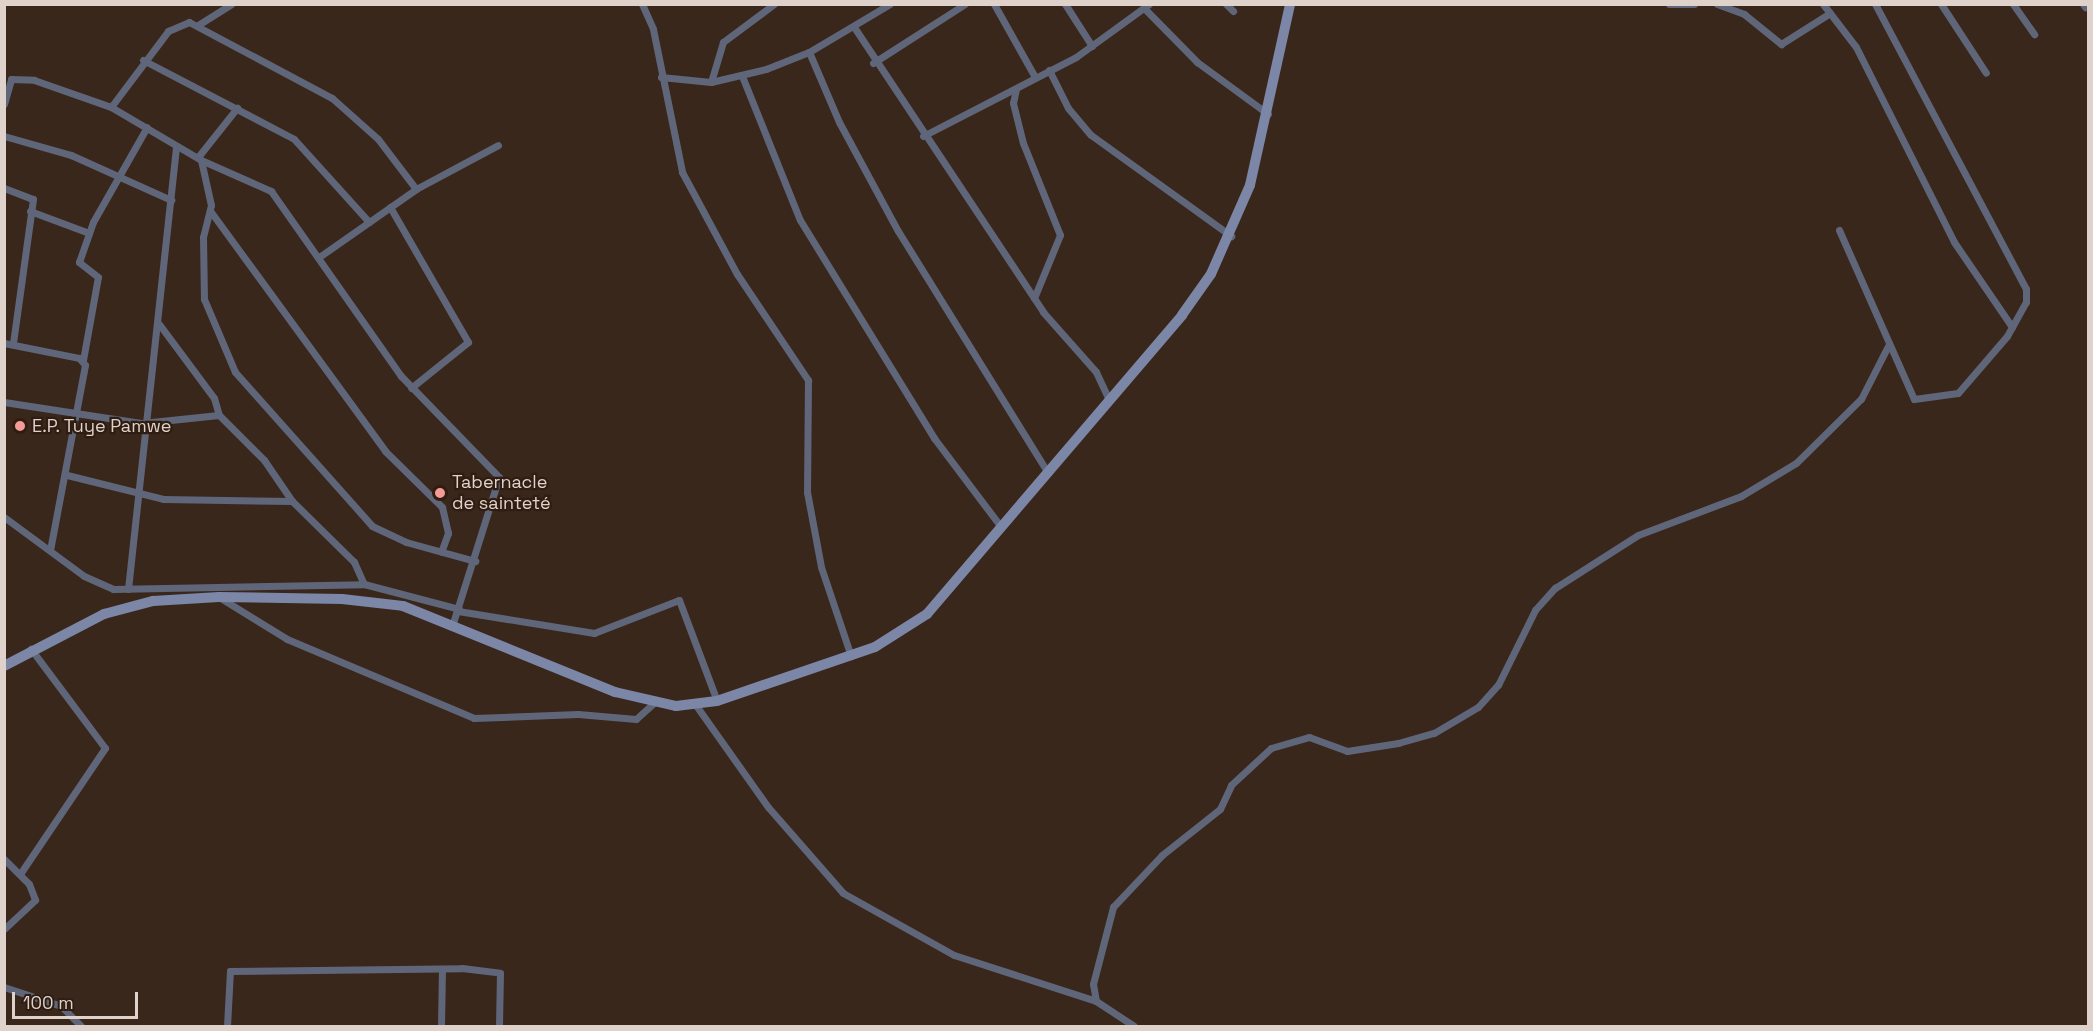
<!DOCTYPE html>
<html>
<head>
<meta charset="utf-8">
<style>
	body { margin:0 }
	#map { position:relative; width:2093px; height:1031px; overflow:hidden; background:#3a271b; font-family:"Space Grotesk",sans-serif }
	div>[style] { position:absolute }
	.street>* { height:7px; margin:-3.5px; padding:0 3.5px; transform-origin:3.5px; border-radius:3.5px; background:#5f667a }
	.secondary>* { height:10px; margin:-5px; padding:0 5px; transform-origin:5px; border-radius:5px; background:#7c86a7 }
	.dots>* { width:16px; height:16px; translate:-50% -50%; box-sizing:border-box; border:3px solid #301d12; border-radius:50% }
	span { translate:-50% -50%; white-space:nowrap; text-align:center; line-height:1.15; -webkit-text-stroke:4.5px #301d12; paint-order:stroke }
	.poi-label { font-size:18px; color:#dfd2cb }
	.left { translate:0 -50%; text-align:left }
	.frame { position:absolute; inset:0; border:6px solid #dfd2cb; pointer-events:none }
	.scale { position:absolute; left:12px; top:992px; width:126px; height:27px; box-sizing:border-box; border:3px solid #dfd2cb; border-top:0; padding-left:8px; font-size:18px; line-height:21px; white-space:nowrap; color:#dfd2cb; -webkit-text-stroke:4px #301d12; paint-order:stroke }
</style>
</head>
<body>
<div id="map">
	<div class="street">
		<div style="left:642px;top:4px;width:27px;rotate:66deg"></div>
		<div style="left:653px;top:29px;width:146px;rotate:78.5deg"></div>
		<div style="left:682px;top:172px;width:116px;rotate:61.7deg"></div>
		<div style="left:737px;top:274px;width:128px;rotate:56.2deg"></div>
		<div style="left:808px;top:380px;width:112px;rotate:90.5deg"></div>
		<div style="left:807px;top:492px;width:76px;rotate:79.4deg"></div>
		<div style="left:821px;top:567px;width:94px;rotate:71.4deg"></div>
		<div style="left:994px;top:4px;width:84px;rotate:60.7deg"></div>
		<div style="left:1065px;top:4px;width:50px;rotate:57.3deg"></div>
		<div style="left:1226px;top:4px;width:10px;rotate:45deg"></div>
		<div style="left:1669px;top:4px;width:25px"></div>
		<div style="left:1717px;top:4px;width:29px;rotate:20deg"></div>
		<div style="left:1744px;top:14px;width:48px;rotate:39deg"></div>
		<div style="left:1781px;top:44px;width:58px;rotate:-32.3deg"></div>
		<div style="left:1823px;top:4px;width:54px;rotate:52.5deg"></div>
		<div style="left:1856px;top:47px;width:218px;rotate:63.3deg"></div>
		<div style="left:1954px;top:242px;width:103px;rotate:55.7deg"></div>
		<div style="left:1941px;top:4px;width:82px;rotate:56.9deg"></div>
		<div style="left:2013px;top:4px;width:37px;rotate:55deg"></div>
		<div style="left:2083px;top:4px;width:4px;rotate:56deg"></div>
		<div style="left:1144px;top:8px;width:76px;rotate:45.5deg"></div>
		<div style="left:1197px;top:62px;width:88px;rotate:36.2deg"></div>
		<div style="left:198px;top:25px;width:39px;rotate:-32deg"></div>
		<div style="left:854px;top:27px;width:342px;rotate:56.4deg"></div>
		<div style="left:1043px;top:312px;width:80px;rotate:48.5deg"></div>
		<div style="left:1096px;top:372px;width:31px;rotate:65deg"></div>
		<div style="left:809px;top:52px;width:76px;rotate:66.8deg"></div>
		<div style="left:839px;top:122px;width:124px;rotate:61.6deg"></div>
		<div style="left:898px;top:231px;width:285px;rotate:58.2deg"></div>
		<div style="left:143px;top:60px;width:170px;rotate:27.6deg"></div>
		<div style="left:294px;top:139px;width:112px;rotate:47.9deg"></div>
		<div style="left:873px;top:63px;width:109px;rotate:-32.7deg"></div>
		<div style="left:1049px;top:70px;width:42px;rotate:63.4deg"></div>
		<div style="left:1068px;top:108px;width:35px;rotate:50deg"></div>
		<div style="left:1091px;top:135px;width:173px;rotate:35.8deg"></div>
		<div style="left:742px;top:76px;width:155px;rotate:68.1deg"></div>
		<div style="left:800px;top:220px;width:256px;rotate:58.4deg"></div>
		<div style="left:934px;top:438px;width:111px;rotate:53deg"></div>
		<div style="left:661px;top:77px;width:50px;rotate:5.7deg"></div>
		<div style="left:711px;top:82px;width:57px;rotate:-13.3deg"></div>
		<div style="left:766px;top:69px;width:46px;rotate:-21.6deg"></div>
		<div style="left:809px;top:52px;width:94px;rotate:-30.7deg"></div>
		<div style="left:711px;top:82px;width:42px;rotate:-73.3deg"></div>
		<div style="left:723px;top:42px;width:64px;rotate:-36.7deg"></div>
		<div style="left:1016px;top:89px;width:14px;rotate:102deg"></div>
		<div style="left:1013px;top:103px;width:41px;rotate:76deg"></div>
		<div style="left:1023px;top:143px;width:99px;rotate:68.1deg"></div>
		<div style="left:1060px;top:235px;width:68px;rotate:112.4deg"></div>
		<div style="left:4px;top:104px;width:26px;rotate:-74deg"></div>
		<div style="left:11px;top:79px;width:23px;rotate:2deg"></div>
		<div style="left:34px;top:80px;width:82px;rotate:19.3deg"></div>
		<div style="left:111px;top:107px;width:104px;rotate:30.5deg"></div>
		<div style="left:201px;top:160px;width:77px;rotate:23.9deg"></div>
		<div style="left:271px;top:191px;width:226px;rotate:54.9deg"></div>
		<div style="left:401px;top:376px;width:141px;rotate:45.9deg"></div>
		<div style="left:499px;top:477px;width:153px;rotate:107.5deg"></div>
		<div style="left:111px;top:107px;width:95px;rotate:-53.1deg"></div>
		<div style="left:168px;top:31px;width:23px;rotate:-23deg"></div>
		<div style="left:189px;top:22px;width:162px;rotate:28deg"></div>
		<div style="left:332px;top:98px;width:62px;rotate:41.7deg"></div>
		<div style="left:378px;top:139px;width:63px;rotate:52.8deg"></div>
		<div style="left:4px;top:136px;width:70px;rotate:15.8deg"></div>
		<div style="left:71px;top:155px;width:110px;rotate:24.2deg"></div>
		<div style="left:923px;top:136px;width:172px;rotate:-27.3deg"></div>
		<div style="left:1076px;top:57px;width:90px;rotate:-36deg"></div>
		<div style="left:198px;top:157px;width:63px;rotate:-51.5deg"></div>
		<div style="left:201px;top:160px;width:46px;rotate:77.5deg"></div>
		<div style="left:211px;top:205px;width:33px;rotate:104deg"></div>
		<div style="left:203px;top:237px;width:62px;rotate:89.1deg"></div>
		<div style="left:204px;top:299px;width:79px;rotate:67deg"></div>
		<div style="left:235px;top:372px;width:206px;rotate:48.3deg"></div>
		<div style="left:372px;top:526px;width:38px;rotate:25deg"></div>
		<div style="left:406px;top:542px;width:72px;rotate:15.4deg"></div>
		<div style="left:4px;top:188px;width:31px;rotate:21deg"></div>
		<div style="left:33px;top:199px;width:146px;rotate:97.9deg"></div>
		<div style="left:390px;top:207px;width:156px;rotate:60deg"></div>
		<div style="left:468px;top:342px;width:73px;rotate:141.1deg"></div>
		<div style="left:30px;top:211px;width:63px;rotate:20.4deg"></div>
		<div style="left:211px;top:212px;width:296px;rotate:53.9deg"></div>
		<div style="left:385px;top:451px;width:80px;rotate:44.5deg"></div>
		<div style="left:442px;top:507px;width:27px;rotate:77deg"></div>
		<div style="left:448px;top:533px;width:20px;rotate:110deg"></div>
		<div style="left:1839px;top:230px;width:185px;rotate:66.1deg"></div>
		<div style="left:1914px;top:399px;width:44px;rotate:-7.8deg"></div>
		<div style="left:1958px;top:393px;width:75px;rotate:-49.3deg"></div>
		<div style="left:2007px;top:336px;width:39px;rotate:-61deg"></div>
		<div style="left:2026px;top:302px;width:13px;rotate:-90deg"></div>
		<div style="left:2026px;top:289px;width:323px;rotate:-117.9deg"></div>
		<div style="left:319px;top:257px;width:118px;rotate:-35deg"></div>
		<div style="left:416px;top:189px;width:93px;rotate:-28.2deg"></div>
		<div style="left:159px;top:324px;width:92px;rotate:53.4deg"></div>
		<div style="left:214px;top:398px;width:18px;rotate:74deg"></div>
		<div style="left:219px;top:415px;width:64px;rotate:45deg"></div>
		<div style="left:264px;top:460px;width:50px;rotate:55.7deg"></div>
		<div style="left:292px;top:501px;width:87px;rotate:44.5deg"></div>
		<div style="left:354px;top:562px;width:24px;rotate:66deg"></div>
		<div style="left:4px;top:343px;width:76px;rotate:11.3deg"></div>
		<div style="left:79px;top:358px;width:9px;rotate:49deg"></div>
		<div style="left:85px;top:365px;width:188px;rotate:100.7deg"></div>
		<div style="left:83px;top:360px;width:84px;rotate:-79.8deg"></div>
		<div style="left:98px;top:277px;width:24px;rotate:-142deg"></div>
		<div style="left:79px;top:262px;width:42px;rotate:-70.7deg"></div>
		<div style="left:93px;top:222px;width:109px;rotate:-60.4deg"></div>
		<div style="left:4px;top:402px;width:140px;rotate:8.7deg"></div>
		<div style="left:142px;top:423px;width:77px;rotate:-5.9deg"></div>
		<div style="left:67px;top:475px;width:99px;rotate:14deg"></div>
		<div style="left:163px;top:499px;width:129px;rotate:0.9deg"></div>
		<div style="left:4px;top:517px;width:99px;rotate:36.4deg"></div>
		<div style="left:84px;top:576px;width:32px;rotate:24deg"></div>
		<div style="left:113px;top:589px;width:251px;rotate:-1.1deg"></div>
		<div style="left:364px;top:584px;width:98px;rotate:14.7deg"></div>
		<div style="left:128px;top:589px;width:445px;rotate:-83.8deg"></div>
		<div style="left:219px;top:597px;width:80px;rotate:31.7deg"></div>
		<div style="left:287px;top:639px;width:203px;rotate:22.9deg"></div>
		<div style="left:474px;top:718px;width:104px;rotate:-2.2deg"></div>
		<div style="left:578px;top:714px;width:58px;rotate:4.9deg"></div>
		<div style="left:636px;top:719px;width:24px;rotate:-42deg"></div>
		<div style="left:458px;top:611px;width:138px;rotate:9.2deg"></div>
		<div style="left:594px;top:633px;width:91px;rotate:-21.2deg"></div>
		<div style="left:679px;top:600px;width:108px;rotate:69.4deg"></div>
		<div style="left:695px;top:704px;width:126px;rotate:54.7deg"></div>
		<div style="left:768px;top:807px;width:114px;rotate:48.9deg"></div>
		<div style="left:843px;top:893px;width:127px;rotate:29.2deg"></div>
		<div style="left:954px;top:955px;width:149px;rotate:17.9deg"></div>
		<div style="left:1096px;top:1001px;width:45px;rotate:33.3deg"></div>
		<div style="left:4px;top:859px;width:35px;rotate:45deg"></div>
		<div style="left:29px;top:884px;width:17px;rotate:69deg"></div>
		<div style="left:35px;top:900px;width:42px;rotate:136.9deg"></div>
		<div style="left:20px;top:874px;width:152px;rotate:-56deg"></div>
		<div style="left:105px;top:748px;width:124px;rotate:-126.8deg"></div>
		<div style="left:4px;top:987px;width:60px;rotate:18.4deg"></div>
		<div style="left:61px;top:1006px;width:28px;rotate:45deg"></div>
		<div style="left:1096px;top:1001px;width:17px;rotate:-100deg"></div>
		<div style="left:1093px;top:984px;width:80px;rotate:-75.4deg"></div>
		<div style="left:1113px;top:907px;width:71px;rotate:-46.7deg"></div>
		<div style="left:1162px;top:855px;width:74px;rotate:-38.4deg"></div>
		<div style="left:1220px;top:809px;width:26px;rotate:-65deg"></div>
		<div style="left:1231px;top:785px;width:54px;rotate:-42.8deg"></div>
		<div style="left:1271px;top:748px;width:40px;rotate:-16deg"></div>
		<div style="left:1309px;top:737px;width:40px;rotate:20.2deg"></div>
		<div style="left:1347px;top:751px;width:52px;rotate:-8.9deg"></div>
		<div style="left:1398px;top:743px;width:37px;rotate:-16deg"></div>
		<div style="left:1434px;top:733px;width:51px;rotate:-30.6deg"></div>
		<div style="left:1478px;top:707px;width:30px;rotate:-48deg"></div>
		<div style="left:1498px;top:685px;width:84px;rotate:-63.7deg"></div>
		<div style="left:1535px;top:610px;width:30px;rotate:-48deg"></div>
		<div style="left:1555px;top:588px;width:98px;rotate:-32.6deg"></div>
		<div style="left:1638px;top:535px;width:110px;rotate:-20.7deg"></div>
		<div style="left:1741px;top:496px;width:64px;rotate:-31deg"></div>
		<div style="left:1796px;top:463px;width:91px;rotate:-44.6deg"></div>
		<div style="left:1861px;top:399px;width:59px;rotate:-63deg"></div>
		<div style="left:227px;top:1026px;width:55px;rotate:-86.9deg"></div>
		<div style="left:230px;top:971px;width:232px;rotate:-0.7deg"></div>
		<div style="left:462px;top:968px;width:38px;rotate:7deg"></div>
		<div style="left:500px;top:973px;width:53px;rotate:91.1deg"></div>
		<div style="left:441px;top:1026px;width:57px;rotate:-89deg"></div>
	</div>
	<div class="secondary">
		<div style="left:4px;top:666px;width:113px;rotate:-27.5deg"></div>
		<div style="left:104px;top:614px;width:51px;rotate:-14.9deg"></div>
		<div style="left:153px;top:601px;width:66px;rotate:-3.5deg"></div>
		<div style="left:219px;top:597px;width:123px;rotate:0.9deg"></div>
		<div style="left:342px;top:599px;width:61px;rotate:6.5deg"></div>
		<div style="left:403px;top:606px;width:229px;rotate:22.1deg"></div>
		<div style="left:615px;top:692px;width:63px;rotate:12.9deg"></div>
		<div style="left:676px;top:706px;width:41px;rotate:-7deg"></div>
		<div style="left:717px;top:701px;width:167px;rotate:-18.9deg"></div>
		<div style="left:875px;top:647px;width:62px;rotate:-32.4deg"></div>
		<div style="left:927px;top:614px;width:393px;rotate:-49.5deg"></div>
		<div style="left:1182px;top:315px;width:50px;rotate:-54.7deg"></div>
		<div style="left:1211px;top:274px;width:97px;rotate:-66.3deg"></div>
		<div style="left:1250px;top:185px;width:185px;rotate:-77.5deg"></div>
	</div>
	<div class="dots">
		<div style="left:20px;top:426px;background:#f59b97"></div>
		<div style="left:440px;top:493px;background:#f59b97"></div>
	</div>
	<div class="poi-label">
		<span class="left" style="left:32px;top:426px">E.P. Tuye Pamwe</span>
		<span class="left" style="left:452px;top:493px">Tabernacle<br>de sainteté</span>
	</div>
	<div class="frame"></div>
	<div class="scale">100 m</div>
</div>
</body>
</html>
